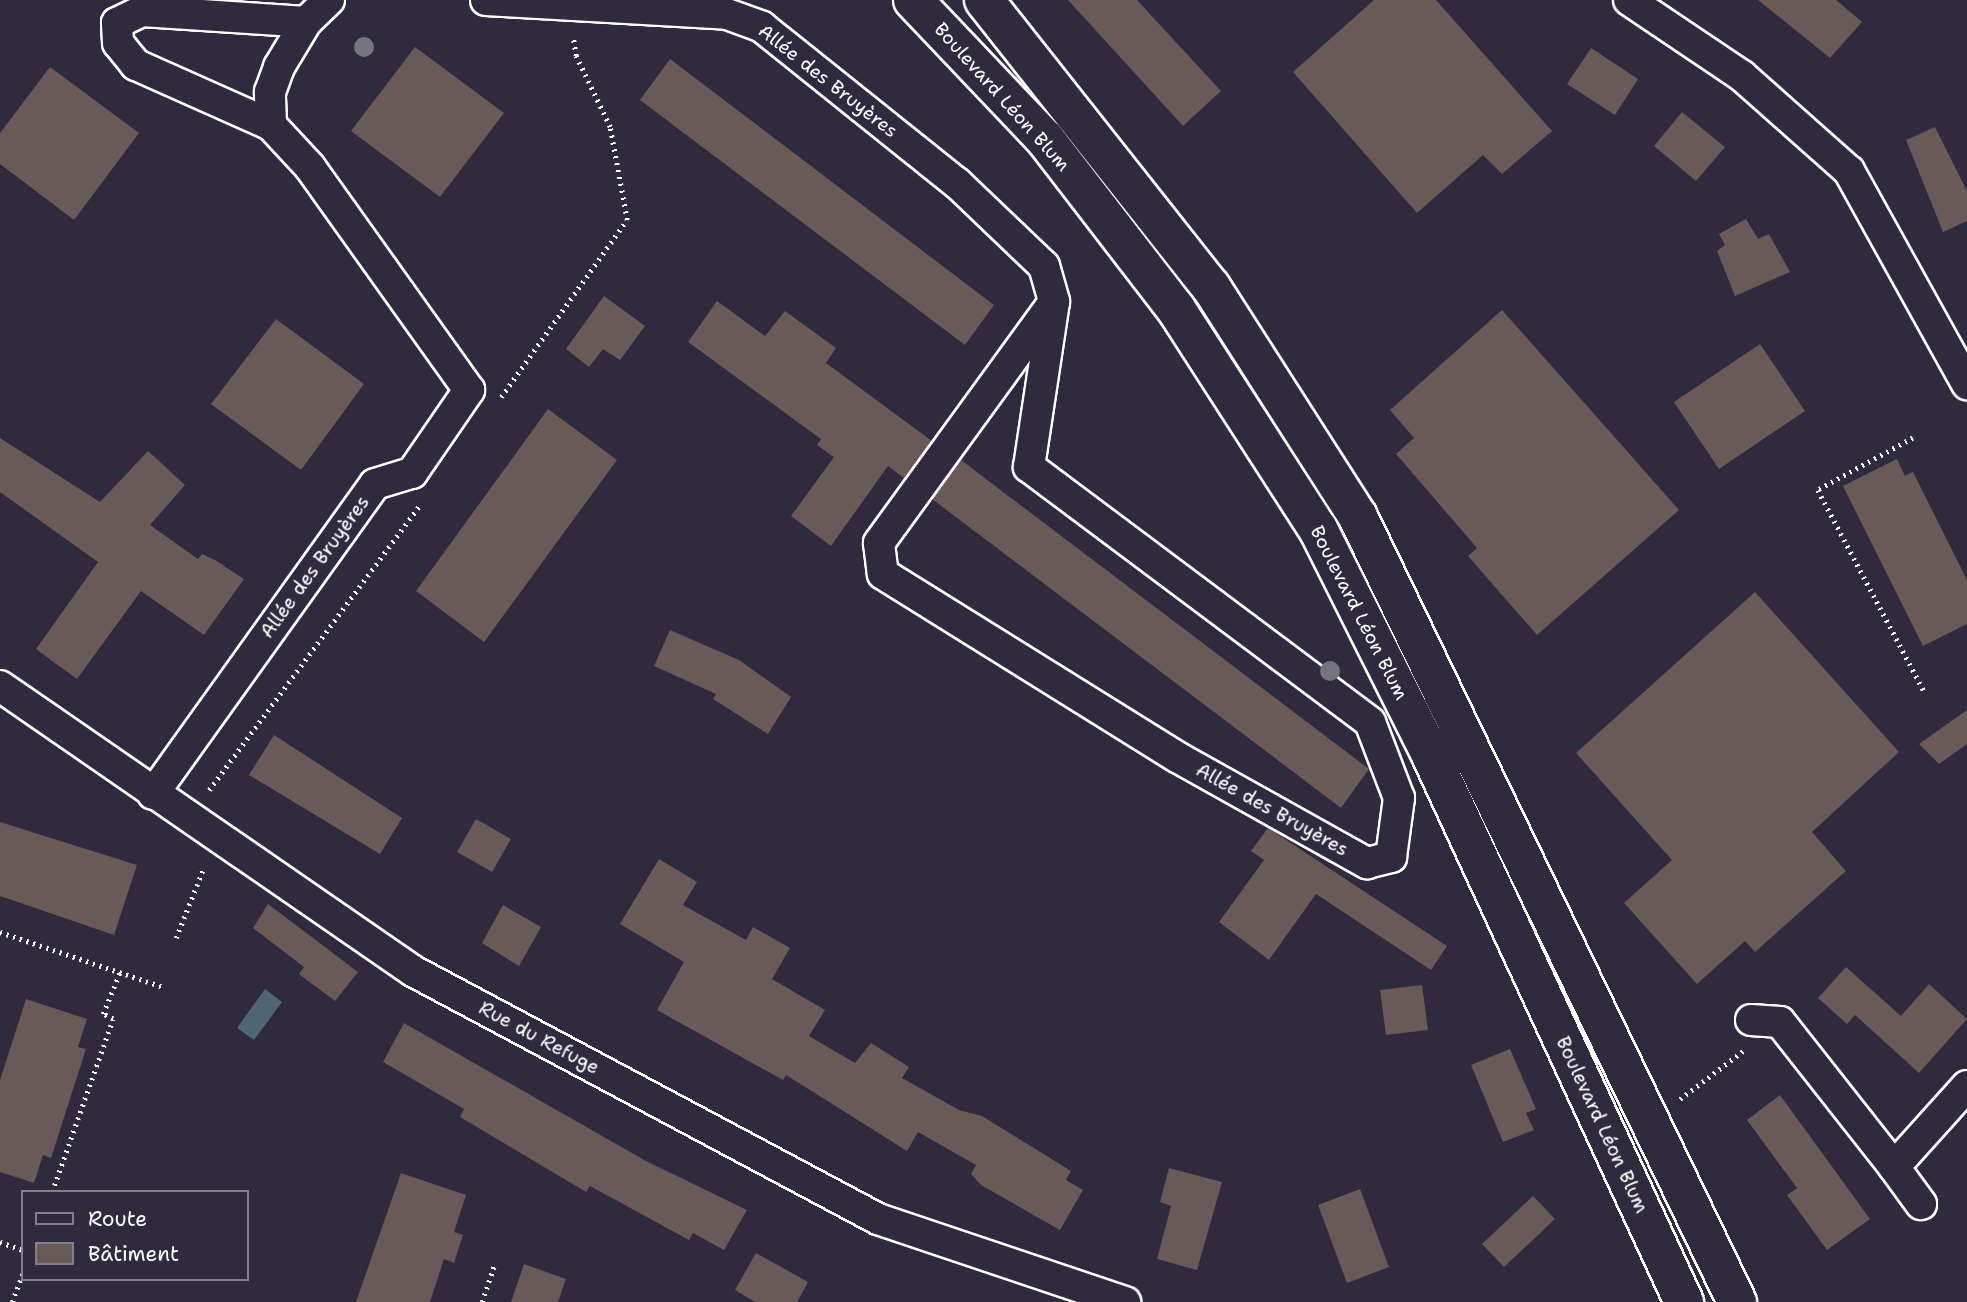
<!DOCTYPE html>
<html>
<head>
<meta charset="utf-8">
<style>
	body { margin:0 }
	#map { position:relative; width:1967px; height:1302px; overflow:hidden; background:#2f2a3d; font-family:"Shantell Sans",sans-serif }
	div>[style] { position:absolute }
	.water>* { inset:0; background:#4d6676 }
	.building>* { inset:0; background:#695957 }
	.path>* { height:4.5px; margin-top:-2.25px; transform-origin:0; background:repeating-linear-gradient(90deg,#fff 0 2px,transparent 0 7px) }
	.roads { filter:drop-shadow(2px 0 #fff) drop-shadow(-2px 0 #fff) drop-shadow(0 2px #fff) drop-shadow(0 -2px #fff) }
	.street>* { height:30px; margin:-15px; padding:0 15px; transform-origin:15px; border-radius:15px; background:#2f2a3d }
	.primary>* { height:38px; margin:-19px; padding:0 19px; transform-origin:19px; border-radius:19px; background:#2f2a3d }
	.trees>* { width:20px; height:20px; margin:-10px; border-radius:50%; background:#73767d }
	span { translate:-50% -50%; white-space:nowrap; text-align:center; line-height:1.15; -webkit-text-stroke:7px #2f2a3d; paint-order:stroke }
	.street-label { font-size:19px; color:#fff }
	.legend { position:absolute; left:21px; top:1190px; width:228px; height:91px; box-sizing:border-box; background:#2f2a3d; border:2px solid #827f8b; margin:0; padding:9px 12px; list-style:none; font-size:21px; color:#fff }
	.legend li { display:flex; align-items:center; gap:14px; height:35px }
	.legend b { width:35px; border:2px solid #827f8b }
</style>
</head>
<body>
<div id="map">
	<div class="water">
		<div style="clip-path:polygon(265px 989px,282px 1002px,254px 1040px,237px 1028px)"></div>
	</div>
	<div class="building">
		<div style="clip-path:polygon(1068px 0,1137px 0,1221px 91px,1183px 126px)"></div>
		<div style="clip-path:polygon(1374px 0,1436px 0,1552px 131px,1502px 174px,1483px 155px,1417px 213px,1293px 72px)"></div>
		<div style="clip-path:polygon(1758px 0,1836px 0,1862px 22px,1830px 58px)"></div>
		<div style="clip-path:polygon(415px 47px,504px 113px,440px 197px,351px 131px)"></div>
		<div style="clip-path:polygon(1591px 48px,1638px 79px,1615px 115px,1567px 84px)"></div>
		<div style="clip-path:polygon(670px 59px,994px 305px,965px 345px,640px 100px)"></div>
		<div style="clip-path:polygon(50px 67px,139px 133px,74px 220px,0 164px,0 133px)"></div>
		<div style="clip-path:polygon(1682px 112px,1725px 147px,1696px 181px,1654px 146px)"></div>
		<div style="clip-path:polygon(1935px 127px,1967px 191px,1967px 221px,1943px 232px,1906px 140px)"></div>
		<div style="clip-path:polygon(1746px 219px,1758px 239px,1769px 234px,1790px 272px,1735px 296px,1717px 251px,1725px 245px,1719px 234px)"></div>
		<div style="clip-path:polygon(604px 296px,645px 326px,620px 360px,603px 349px,589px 367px,566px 349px)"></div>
		<div style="clip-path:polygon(717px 301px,765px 336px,785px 311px,836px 348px,826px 363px,932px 441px,904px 478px,888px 466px,831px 546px,791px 516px,834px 457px,817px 445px,821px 439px,688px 342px)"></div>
		<div style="clip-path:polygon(1502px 310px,1679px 510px,1537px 635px,1468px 556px,1477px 548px,1396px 454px,1414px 438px,1390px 410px)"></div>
		<div style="clip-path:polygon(276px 319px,364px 384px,301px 470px,211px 404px)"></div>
		<div style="clip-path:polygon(1760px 344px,1805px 411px,1719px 469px,1674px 402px)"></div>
		<div style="clip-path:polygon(548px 409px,617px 460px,484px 642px,416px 591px)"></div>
		<div style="clip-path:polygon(0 438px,100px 502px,148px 451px,185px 485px,150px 525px,198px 559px,202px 554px,215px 560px,244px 579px,204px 635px,141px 591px,77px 679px,36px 649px,98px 562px,0 492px)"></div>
		<div style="clip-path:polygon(1897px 459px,1905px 476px,1913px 472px,1967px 580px,1967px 624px,1923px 646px,1843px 486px)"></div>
		<div style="clip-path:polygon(961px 460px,1369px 769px,1341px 808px,932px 499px)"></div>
		<div style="clip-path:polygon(1755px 592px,1899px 752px,1812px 832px,1846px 871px,1755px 952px,1745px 941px,1697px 984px,1624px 903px,1672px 860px,1576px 753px)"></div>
		<div style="clip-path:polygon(670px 630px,739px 660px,791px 697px,768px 734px,713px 699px,716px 694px,654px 666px)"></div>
		<div style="clip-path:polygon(1967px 710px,1967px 744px,1939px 764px,1919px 744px)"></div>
		<div style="clip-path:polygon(274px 735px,402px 818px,380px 854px,249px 775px)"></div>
		<div style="clip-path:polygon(476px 819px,511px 839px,492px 872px,457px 852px)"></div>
		<div style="clip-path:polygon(0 822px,137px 865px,114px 935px,0 896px)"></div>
		<div style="clip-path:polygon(1268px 828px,1447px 946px,1431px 970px,1316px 894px,1269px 960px,1219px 922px,1264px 860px,1251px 851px)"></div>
		<div style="clip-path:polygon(659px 859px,697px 882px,683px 905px,746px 940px,753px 927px,790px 948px,772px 979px,825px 1010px,809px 1036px,855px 1063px,871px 1043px,909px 1067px,902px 1078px,959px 1110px,982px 1116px,1071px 1171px,1066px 1180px,1083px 1190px,1060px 1230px,981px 1185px,971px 1174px,976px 1165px,918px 1132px,907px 1151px,786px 1075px,783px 1080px,657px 1010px,684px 962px,620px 924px)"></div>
		<div style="clip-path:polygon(268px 904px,358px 972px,335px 1001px,299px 974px,304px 967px,253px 928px)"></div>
		<div style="clip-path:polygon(503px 905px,541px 927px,519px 966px,482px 943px)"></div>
		<div style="clip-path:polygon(1846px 967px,1901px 1016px,1929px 984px,1967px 1019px,1919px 1073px,1855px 1015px,1847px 1024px,1818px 998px)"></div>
		<div style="clip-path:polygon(1422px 985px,1428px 1030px,1386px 1035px,1380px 990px)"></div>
		<div style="clip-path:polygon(26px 999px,87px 1019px,78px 1047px,86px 1049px,51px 1158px,43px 1155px,34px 1183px,0 1172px,0 1080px)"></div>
		<div style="clip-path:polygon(404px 1023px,646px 1161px,747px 1210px,724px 1250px,693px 1233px,689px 1240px,590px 1186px,586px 1192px,460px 1117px,464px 1109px,383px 1062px)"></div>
		<div style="clip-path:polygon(1510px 1049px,1536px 1109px,1526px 1113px,1534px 1130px,1503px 1142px,1471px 1065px)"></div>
		<div style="clip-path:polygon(1780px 1095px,1870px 1219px,1827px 1250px,1787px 1195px,1797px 1188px,1747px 1120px)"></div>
		<div style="clip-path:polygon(1169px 1168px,1222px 1182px,1197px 1270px,1157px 1259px,1171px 1206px,1160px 1202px)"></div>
		<div style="clip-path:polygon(401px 1173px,466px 1195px,454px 1232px,463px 1235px,454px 1263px,444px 1259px,430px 1302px,356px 1302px)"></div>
		<div style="clip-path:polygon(1360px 1189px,1389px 1267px,1347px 1283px,1318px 1205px)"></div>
		<div style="clip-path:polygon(1533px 1196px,1555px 1219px,1504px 1267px,1482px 1244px)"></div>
		<div style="clip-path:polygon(756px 1253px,808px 1282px,797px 1302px,755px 1302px,735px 1290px)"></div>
		<div style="clip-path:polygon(524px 1264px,566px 1279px,558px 1302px,511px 1302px)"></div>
	</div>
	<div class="path">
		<div style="left:501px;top:397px;width:217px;rotate:-54.6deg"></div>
		<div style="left:627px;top:220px;width:95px;rotate:-100.4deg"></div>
		<div style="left:610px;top:127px;width:79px;rotate:-115.6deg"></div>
		<div style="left:576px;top:56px;width:20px;rotate:-99deg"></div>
		<div style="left:1913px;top:438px;width:108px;rotate:151.3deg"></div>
		<div style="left:1818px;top:490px;width:229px;rotate:62.2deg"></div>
		<div style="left:209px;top:790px;width:355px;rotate:-53.5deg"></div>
		<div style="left:0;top:932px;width:172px;rotate:18.6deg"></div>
		<div style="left:176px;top:938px;width:76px;rotate:-68.5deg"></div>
		<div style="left:1680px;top:1099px;width:79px;rotate:-37.3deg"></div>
		<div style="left:52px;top:1192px;width:183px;rotate:-70.6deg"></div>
		<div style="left:113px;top:1019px;width:11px;rotate:-153deg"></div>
		<div style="left:103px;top:1014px;width:45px;rotate:-68deg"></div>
		<div style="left:0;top:1242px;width:24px;rotate:19deg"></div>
		<div style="left:12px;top:1302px;width:31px;rotate:-69deg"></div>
		<div style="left:482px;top:1302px;width:41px;rotate:-71.6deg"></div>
	</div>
	<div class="roads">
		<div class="street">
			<div style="left:486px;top:0;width:241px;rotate:3.3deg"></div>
			<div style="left:727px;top:14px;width:37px;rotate:20deg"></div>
			<div style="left:762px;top:27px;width:250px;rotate:38.7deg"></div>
			<div style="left:957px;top:183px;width:120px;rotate:43.7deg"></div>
			<div style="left:1044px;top:266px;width:37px;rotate:74deg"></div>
			<div style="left:1054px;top:302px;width:298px;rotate:126deg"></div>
			<div style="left:879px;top:543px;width:31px;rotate:83deg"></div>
			<div style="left:883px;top:574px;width:346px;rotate:31.9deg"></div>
			<div style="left:1177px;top:757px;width:218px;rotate:29.2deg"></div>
			<div style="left:1367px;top:863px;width:25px;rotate:-14deg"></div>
			<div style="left:1391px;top:857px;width:60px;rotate:-82.3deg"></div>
			<div style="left:1399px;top:798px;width:81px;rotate:-110.9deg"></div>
			<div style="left:1370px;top:722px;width:426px;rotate:-143.2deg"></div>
			<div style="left:1029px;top:467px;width:167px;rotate:-81.4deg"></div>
			<div style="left:1629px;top:0;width:136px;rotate:33.9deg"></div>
			<div style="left:1742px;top:76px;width:143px;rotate:41.6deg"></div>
			<div style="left:1849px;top:171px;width:244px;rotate:61deg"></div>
			<div style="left:271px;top:125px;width:148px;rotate:-156deg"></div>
			<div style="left:136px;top:65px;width:28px;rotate:-129deg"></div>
			<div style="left:118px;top:43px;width:20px;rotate:-93deg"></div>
			<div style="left:117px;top:23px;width:28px;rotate:-26deg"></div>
			<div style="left:142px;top:11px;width:164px;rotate:3.8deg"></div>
			<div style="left:0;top:686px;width:502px;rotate:34.61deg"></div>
			<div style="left:413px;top:971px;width:527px;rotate:28.07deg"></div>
			<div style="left:878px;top:1219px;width:261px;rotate:18.6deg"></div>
			<div style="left:153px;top:794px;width:381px;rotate:-54.4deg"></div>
			<div style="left:375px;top:484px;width:39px;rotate:-17deg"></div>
			<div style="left:412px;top:473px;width:101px;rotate:-55.5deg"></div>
			<div style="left:469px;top:390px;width:274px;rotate:-125.5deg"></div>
			<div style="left:310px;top:167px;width:57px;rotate:-132.9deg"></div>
			<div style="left:271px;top:125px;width:33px;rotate:-92deg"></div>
			<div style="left:270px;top:92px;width:27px;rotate:-70deg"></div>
			<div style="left:279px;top:67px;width:52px;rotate:-59deg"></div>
			<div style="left:306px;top:22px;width:32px;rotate:-44deg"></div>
			<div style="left:1751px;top:1020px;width:29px;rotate:4deg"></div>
			<div style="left:1780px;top:1022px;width:184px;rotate:51.8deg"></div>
			<div style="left:1894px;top:1167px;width:109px;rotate:-48deg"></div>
			<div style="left:1894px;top:1167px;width:46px;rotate:53.9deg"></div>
		</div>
		<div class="primary">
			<div style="left:913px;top:0;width:192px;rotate:46.5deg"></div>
			<div style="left:1045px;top:139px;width:215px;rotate:52.4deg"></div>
			<div style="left:1176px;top:309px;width:262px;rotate:57.2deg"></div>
			<div style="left:1318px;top:529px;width:253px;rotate:63.4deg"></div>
			<div style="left:1431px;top:755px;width:603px;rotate:65.18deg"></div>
			<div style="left:984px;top:0;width:366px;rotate:51.7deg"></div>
			<div style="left:1211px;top:287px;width:273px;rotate:57.4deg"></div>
			<div style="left:1358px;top:517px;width:872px;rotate:64.23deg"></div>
		</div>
	</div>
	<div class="trees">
		<div style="left:364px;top:47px"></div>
		<div style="left:1330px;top:671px"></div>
	</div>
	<div class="street-label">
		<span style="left:828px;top:81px;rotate:38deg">Allée des Bruyères</span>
		<span style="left:1002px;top:97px;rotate:48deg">Boulevard Léon Blum</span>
		<span style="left:315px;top:567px;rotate:-54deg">Allée des Bruyères</span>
		<span style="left:1359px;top:613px;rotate:63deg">Boulevard Léon Blum</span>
		<span style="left:1272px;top:810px;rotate:29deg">Allée des Bruyères</span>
		<span style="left:539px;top:1038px;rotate:28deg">Rue du Refuge</span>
		<span style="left:1602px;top:1125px;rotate:65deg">Boulevard Léon Blum</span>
	</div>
	<ul class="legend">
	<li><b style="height:9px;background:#2f2a3d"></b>Route</li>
	<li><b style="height:19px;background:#695957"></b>Bâtiment</li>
	</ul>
</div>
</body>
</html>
